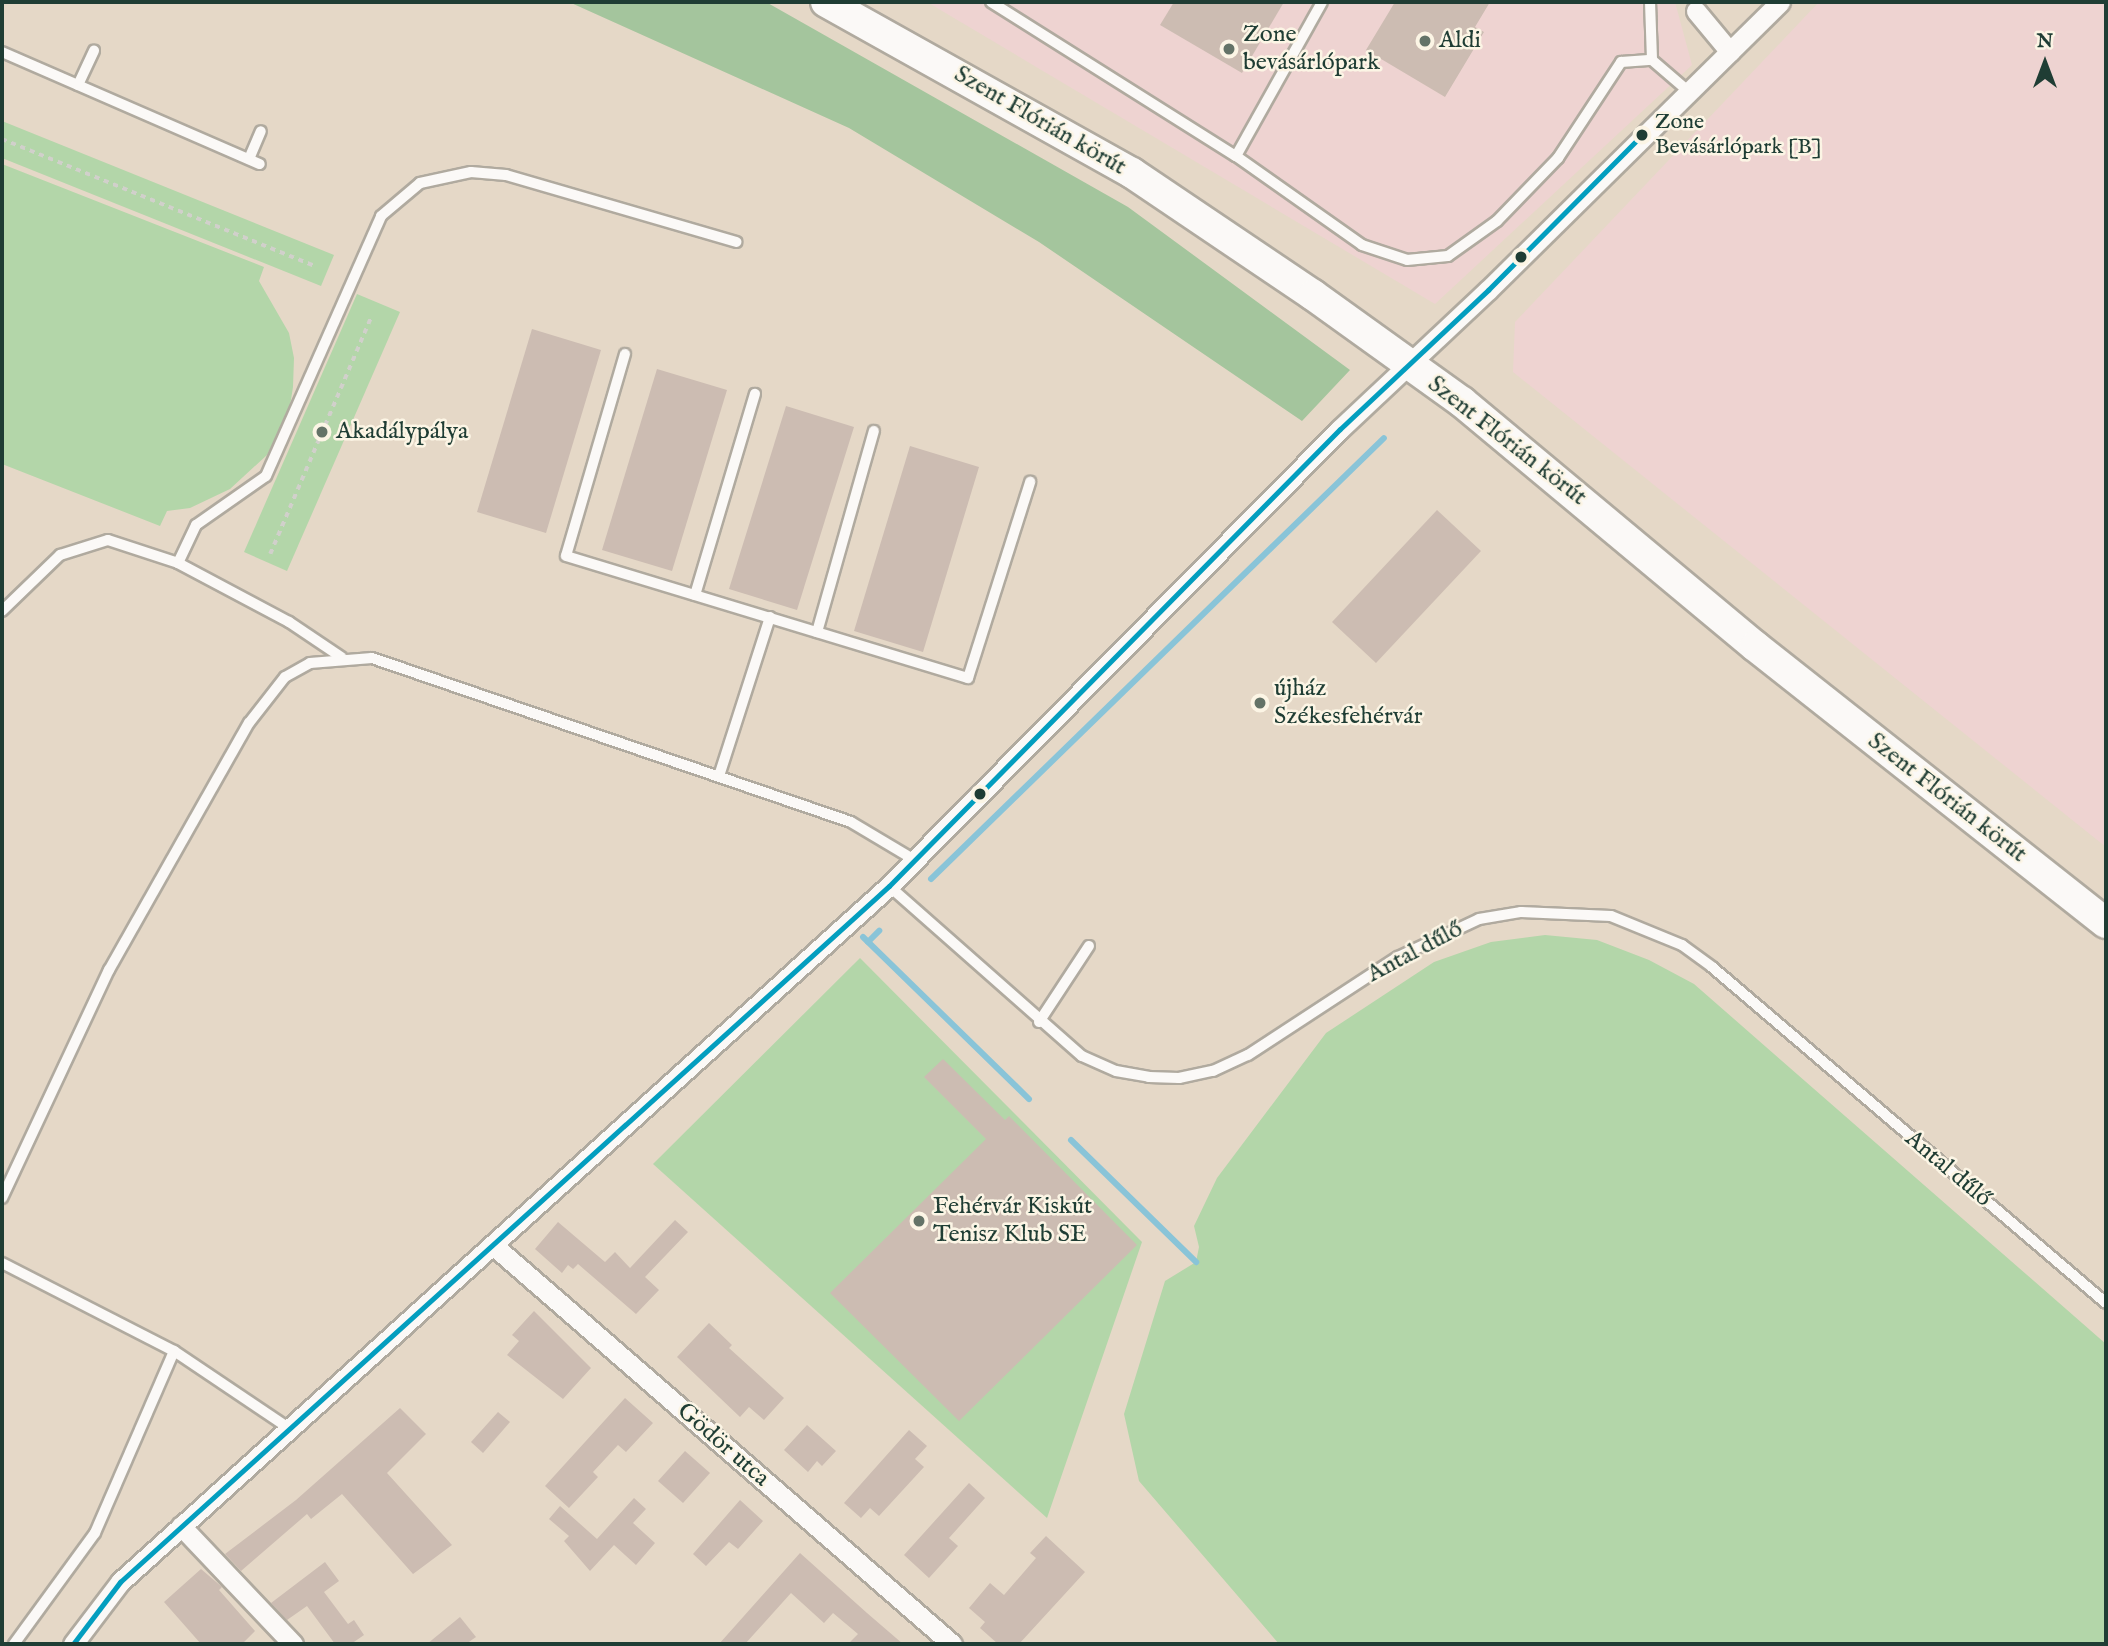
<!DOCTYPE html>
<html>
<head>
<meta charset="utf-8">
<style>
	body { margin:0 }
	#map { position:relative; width:2108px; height:1646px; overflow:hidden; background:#e5d8c7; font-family:"IM FELL English",serif }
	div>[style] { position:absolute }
	.built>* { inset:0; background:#eed3d1 }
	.green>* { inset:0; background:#b3d6a9 }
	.forest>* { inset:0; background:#a4c59d }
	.stream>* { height:6px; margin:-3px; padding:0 3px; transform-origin:3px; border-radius:3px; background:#89c4d8 }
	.building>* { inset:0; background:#ccbcb2 }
	.path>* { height:3.5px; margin-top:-1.75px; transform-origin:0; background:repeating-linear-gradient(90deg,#d1d0cb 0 5px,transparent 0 10px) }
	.roads { filter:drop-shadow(2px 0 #b0aa9f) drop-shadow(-2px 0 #b0aa9f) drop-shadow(0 2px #b0aa9f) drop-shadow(0 -2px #b0aa9f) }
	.lane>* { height:10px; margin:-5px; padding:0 5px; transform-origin:5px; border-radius:5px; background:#fbf9f7 }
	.street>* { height:19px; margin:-9.5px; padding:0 9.5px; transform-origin:9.5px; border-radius:9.5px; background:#fbf9f7 }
	.primary>* { height:30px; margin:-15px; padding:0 15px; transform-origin:15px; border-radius:15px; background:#fbf9f7 }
	.bus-1>* { height:5px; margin:-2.5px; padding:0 2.5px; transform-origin:2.5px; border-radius:2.5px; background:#039ebf }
	.dots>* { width:19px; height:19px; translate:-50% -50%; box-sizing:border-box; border:4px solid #fcf5e5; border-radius:50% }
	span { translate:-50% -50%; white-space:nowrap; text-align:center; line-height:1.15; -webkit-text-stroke:5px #fcf5e5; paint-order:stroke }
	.bus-label { font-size:22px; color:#1f3d34 }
	.left { translate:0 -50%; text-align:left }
	.poi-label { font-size:24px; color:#1f3d34 }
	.street-label { font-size:24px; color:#1f3d34 }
	.frame { position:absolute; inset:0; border:4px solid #1f3d34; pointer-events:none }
	.north { position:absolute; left:2010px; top:28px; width:70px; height:70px; -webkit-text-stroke:5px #fcf5e5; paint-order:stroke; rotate:0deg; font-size:19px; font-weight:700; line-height:28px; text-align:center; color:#1f3d34 }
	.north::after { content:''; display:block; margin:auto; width:24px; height:32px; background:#1f3d34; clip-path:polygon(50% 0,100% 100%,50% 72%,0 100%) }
</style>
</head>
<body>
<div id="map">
	<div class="built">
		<div style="clip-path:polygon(927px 2px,1675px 2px,1692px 65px,1435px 304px)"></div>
		<div style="clip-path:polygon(1819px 2px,2106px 2px,2106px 847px,1513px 372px,1515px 322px)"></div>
	</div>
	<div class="green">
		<div style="clip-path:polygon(2px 121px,334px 255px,321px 286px,2px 158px)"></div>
		<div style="clip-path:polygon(2px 164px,264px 267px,259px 281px,289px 333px,294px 358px,293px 387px,289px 412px,267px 455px,230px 489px,190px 508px,167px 511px,160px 526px,2px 464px)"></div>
		<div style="clip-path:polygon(357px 294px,400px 312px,287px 571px,244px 552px)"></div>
		<div style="clip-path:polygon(1545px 935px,1597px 940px,1649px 960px,1694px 984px,2106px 1344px,2106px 1644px,1279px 1644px,1139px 1481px,1124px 1414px,1165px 1281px,1196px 1262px,1199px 1247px,1194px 1226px,1217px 1178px,1326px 1033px,1434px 962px,1491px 942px)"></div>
		<div style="clip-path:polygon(860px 958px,1142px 1242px,1047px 1518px,653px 1164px)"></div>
	</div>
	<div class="forest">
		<div style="clip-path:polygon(569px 2px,766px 2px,1128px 207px,1350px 370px,1302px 421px,1039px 242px,849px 128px)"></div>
	</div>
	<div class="stream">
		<div style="left:931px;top:879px;width:632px;rotate:-44.23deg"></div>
		<div style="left:863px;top:937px;width:232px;rotate:44.3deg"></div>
		<div style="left:868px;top:942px;width:16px;rotate:-45deg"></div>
		<div style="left:1071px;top:1140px;width:175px;rotate:44.3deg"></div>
	</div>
	<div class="building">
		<div style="clip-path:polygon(1174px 2px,1284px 2px,1242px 73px,1160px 25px)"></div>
		<div style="clip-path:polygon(1395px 2px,1490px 2px,1475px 27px,1484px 32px,1445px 97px,1366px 50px)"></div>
		<div style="clip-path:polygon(532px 329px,601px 350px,546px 533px,477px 512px)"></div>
		<div style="clip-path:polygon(657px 369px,727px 390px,672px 571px,602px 550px)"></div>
		<div style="clip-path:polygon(786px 406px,854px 427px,797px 610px,729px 589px)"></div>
		<div style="clip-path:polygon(910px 446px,979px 467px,923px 652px,854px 631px)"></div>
		<div style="clip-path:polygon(1437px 510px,1481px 551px,1376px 663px,1332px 622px)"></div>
		<div style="clip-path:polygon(943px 1059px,1005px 1120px,1009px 1116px,1137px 1245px,959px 1421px,830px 1293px,986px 1139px,924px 1077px)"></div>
		<div style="clip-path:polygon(675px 1220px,688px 1232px,645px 1277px,659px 1290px,636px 1314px,578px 1264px,573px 1269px,568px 1265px,562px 1273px,535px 1249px,558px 1222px,605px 1262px,615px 1252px,630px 1268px)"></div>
		<div style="clip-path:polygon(534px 1311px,591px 1368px,563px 1399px,507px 1355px,519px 1341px,512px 1335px)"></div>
		<div style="clip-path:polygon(709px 1323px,732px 1345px,729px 1348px,784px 1398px,764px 1420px,749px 1407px,740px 1417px,677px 1357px)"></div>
		<div style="clip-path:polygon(625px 1398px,653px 1423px,626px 1452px,618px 1445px,593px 1472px,598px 1477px,569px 1508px,545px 1486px)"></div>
		<div style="clip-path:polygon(400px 1408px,426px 1434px,387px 1473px,452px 1545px,413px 1574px,342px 1494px,311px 1519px,307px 1514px,241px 1571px,225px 1554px,296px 1500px)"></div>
		<div style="clip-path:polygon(498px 1412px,510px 1422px,483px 1453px,471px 1442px)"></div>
		<div style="clip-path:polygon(807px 1425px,836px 1451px,822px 1466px,817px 1461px,808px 1472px,784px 1450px)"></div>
		<div style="clip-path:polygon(909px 1430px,927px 1446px,915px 1459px,924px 1467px,879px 1516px,870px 1508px,861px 1518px,844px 1503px)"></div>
		<div style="clip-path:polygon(685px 1451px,710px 1473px,683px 1503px,658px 1481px)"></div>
		<div style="clip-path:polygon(969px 1483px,985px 1498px,949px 1538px,958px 1546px,929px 1578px,904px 1555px)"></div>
		<div style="clip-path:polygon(634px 1498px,646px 1509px,633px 1523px,655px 1543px,636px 1565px,614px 1545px,590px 1571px,564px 1541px,569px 1536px,549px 1519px,560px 1506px,597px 1539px)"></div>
		<div style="clip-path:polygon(740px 1500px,763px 1521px,738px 1549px,729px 1542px,706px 1566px,693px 1554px)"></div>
		<div style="clip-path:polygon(1046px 1536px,1085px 1572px,1019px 1644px,998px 1644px,980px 1628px,985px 1622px,969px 1608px,990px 1583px,1004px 1595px,1036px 1558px,1030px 1553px)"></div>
		<div style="clip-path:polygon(800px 1553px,867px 1613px,903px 1644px,848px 1644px,858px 1634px,833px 1613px,824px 1623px,791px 1593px,745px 1644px,719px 1644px)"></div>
		<div style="clip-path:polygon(325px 1562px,339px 1581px,324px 1592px,348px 1624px,354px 1620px,364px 1635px,351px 1644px,335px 1644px,307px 1606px,287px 1620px,271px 1603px)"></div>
		<div style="clip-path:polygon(201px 1569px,222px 1587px,219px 1590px,255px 1631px,242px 1644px,201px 1644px,164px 1602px)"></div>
		<div style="clip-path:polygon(460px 1617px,476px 1637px,466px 1644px,427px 1644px)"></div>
	</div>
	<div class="path">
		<div style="left:2px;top:139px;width:336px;rotate:22.1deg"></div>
		<div style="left:270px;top:554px;width:258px;rotate:-66.9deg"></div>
	</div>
	<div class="roads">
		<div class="lane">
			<div style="left:991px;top:2px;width:289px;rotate:32.2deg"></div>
			<div style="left:1236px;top:156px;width:154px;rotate:35.2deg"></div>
			<div style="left:1362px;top:245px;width:47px;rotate:18.4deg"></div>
			<div style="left:1407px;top:260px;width:41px;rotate:-5.6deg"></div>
			<div style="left:1448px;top:256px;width:60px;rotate:-35.5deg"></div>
			<div style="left:1497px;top:221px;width:88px;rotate:-45.9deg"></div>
			<div style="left:1558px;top:158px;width:115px;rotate:-56.7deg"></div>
			<div style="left:1621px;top:62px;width:31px;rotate:-4deg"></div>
			<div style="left:1652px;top:60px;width:46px;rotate:40.6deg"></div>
			<div style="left:1650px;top:2px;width:58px;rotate:88deg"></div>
			<div style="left:2px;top:52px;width:281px;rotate:23.5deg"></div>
			<div style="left:78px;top:85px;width:38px;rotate:-65deg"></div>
			<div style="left:1236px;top:156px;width:176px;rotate:-60.8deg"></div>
			<div style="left:249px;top:159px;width:30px;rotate:-67deg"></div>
			<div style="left:625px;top:354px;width:210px;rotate:106.3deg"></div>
			<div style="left:566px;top:556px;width:420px;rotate:16.9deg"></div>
			<div style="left:968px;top:678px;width:206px;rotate:-72.4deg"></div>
			<div style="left:178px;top:563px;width:42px;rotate:-64.7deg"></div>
			<div style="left:196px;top:525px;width:85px;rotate:-35deg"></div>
			<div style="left:266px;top:476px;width:284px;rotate:-66.1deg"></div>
			<div style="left:381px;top:216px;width:51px;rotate:-40.2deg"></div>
			<div style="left:420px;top:183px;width:52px;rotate:-12.2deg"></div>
			<div style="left:471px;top:172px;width:35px;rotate:5deg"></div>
			<div style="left:506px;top:175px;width:240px;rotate:16.2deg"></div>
			<div style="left:695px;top:595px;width:210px;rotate:-73.4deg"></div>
			<div style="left:2px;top:611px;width:81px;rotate:-44deg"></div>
			<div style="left:60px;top:555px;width:50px;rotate:-17.4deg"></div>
			<div style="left:108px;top:540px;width:74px;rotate:18.2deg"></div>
			<div style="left:178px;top:563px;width:126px;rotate:28deg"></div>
			<div style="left:289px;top:622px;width:63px;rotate:33.9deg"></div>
			<div style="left:817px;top:632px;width:209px;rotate:-74.2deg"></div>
			<div style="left:719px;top:776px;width:167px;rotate:-72.2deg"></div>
			<div style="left:889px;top:886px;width:257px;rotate:41.4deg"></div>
			<div style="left:1082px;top:1056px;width:37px;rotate:24deg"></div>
			<div style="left:1116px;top:1071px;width:34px;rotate:10deg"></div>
			<div style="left:1149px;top:1077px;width:30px;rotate:2deg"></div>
			<div style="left:1179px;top:1078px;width:35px;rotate:-12deg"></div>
			<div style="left:1213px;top:1071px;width:38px;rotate:-25deg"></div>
			<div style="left:1248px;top:1055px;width:179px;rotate:-33.2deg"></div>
			<div style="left:1398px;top:957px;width:89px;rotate:-25.1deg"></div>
			<div style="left:1479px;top:919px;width:43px;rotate:-9.5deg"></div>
			<div style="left:1521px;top:912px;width:90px;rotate:2.5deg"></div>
			<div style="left:1611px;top:916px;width:77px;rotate:22.2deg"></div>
			<div style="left:1682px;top:945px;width:37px;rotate:36deg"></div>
			<div style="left:1712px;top:967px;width:518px;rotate:40.46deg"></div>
			<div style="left:1039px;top:1022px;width:91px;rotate:-56.7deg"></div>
			<div style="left:2px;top:1198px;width:252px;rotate:-64.9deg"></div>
			<div style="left:109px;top:970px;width:284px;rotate:-60.5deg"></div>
			<div style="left:249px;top:723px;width:58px;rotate:-52deg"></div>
			<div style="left:285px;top:677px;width:29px;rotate:-29deg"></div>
			<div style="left:310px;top:663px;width:62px;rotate:-4.6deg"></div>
			<div style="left:372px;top:658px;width:506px;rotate:18.9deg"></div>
			<div style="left:851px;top:822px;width:72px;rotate:30.8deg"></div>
			<div style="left:2px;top:1263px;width:193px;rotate:27.1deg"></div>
			<div style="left:174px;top:1351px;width:140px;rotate:33.9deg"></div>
			<div style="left:14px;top:1644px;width:137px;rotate:-53.9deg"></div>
			<div style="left:95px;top:1533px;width:198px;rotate:-66.5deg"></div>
		</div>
		<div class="street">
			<div style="left:1696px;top:11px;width:53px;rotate:50.3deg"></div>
			<div style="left:494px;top:1246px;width:607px;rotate:40.99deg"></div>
			<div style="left:181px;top:1526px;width:163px;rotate:46.5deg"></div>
			<div style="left:73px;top:1644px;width:78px;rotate:-52.8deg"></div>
			<div style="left:120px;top:1582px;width:1037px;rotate:-42.15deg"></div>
			<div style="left:889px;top:886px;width:642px;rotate:-45.38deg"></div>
			<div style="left:1340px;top:429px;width:203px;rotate:-43.2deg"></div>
			<div style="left:1488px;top:290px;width:410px;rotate:-44.6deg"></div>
		</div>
		<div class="primary">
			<div style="left:826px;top:2px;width:351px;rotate:29.2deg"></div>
			<div style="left:1132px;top:173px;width:218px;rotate:34deg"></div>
			<div style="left:1313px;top:295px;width:183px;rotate:35.7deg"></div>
			<div style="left:1462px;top:402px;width:381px;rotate:39.8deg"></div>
			<div style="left:1755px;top:646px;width:447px;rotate:38.3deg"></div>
		</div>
	</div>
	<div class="bus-1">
		<div style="left:73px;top:1644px;width:78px;rotate:-52.8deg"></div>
		<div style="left:120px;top:1582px;width:1037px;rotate:-42.15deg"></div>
		<div style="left:889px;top:886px;width:642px;rotate:-45.38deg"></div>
		<div style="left:1340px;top:429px;width:203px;rotate:-43.2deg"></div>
		<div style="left:1488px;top:290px;width:218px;rotate:-45.2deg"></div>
	</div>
	<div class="dots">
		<div style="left:1425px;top:41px;background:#647367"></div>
		<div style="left:1229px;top:49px;background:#647367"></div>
		<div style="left:1642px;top:135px;background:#1f3d34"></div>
		<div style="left:1521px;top:257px;background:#1f3d34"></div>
		<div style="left:322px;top:432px;background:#647367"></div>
		<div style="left:1260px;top:703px;background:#647367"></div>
		<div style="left:980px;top:794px;background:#1f3d34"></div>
		<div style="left:919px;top:1221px;background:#647367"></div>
	</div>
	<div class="bus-label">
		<span class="left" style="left:1655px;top:135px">Zone<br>Bevásárlópark [B]</span>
	</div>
	<div class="poi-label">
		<span class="left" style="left:1243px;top:49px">Zone<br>bevásárlópark</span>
		<span class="left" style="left:1439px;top:41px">Aldi</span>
		<span class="left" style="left:336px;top:432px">Akadálypálya</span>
		<span class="left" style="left:1274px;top:703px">újház<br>Székesfehérvár</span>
		<span class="left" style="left:933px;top:1221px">Fehérvár Kiskút<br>Tenisz Klub SE</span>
	</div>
	<div class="street-label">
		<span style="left:1040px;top:121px;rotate:30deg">Szent Flórián körút</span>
		<span style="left:1507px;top:441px;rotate:38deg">Szent Flórián körút</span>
		<span style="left:1947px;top:798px;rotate:38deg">Szent Flórián körút</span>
		<span style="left:1415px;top:952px;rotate:-28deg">Antal dűlő</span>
		<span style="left:1948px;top:1169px;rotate:40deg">Antal dűlő</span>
		<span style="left:723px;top:1445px;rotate:41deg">Gödör utca</span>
	</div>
	<div class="frame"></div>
	<div class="north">N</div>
</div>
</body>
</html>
